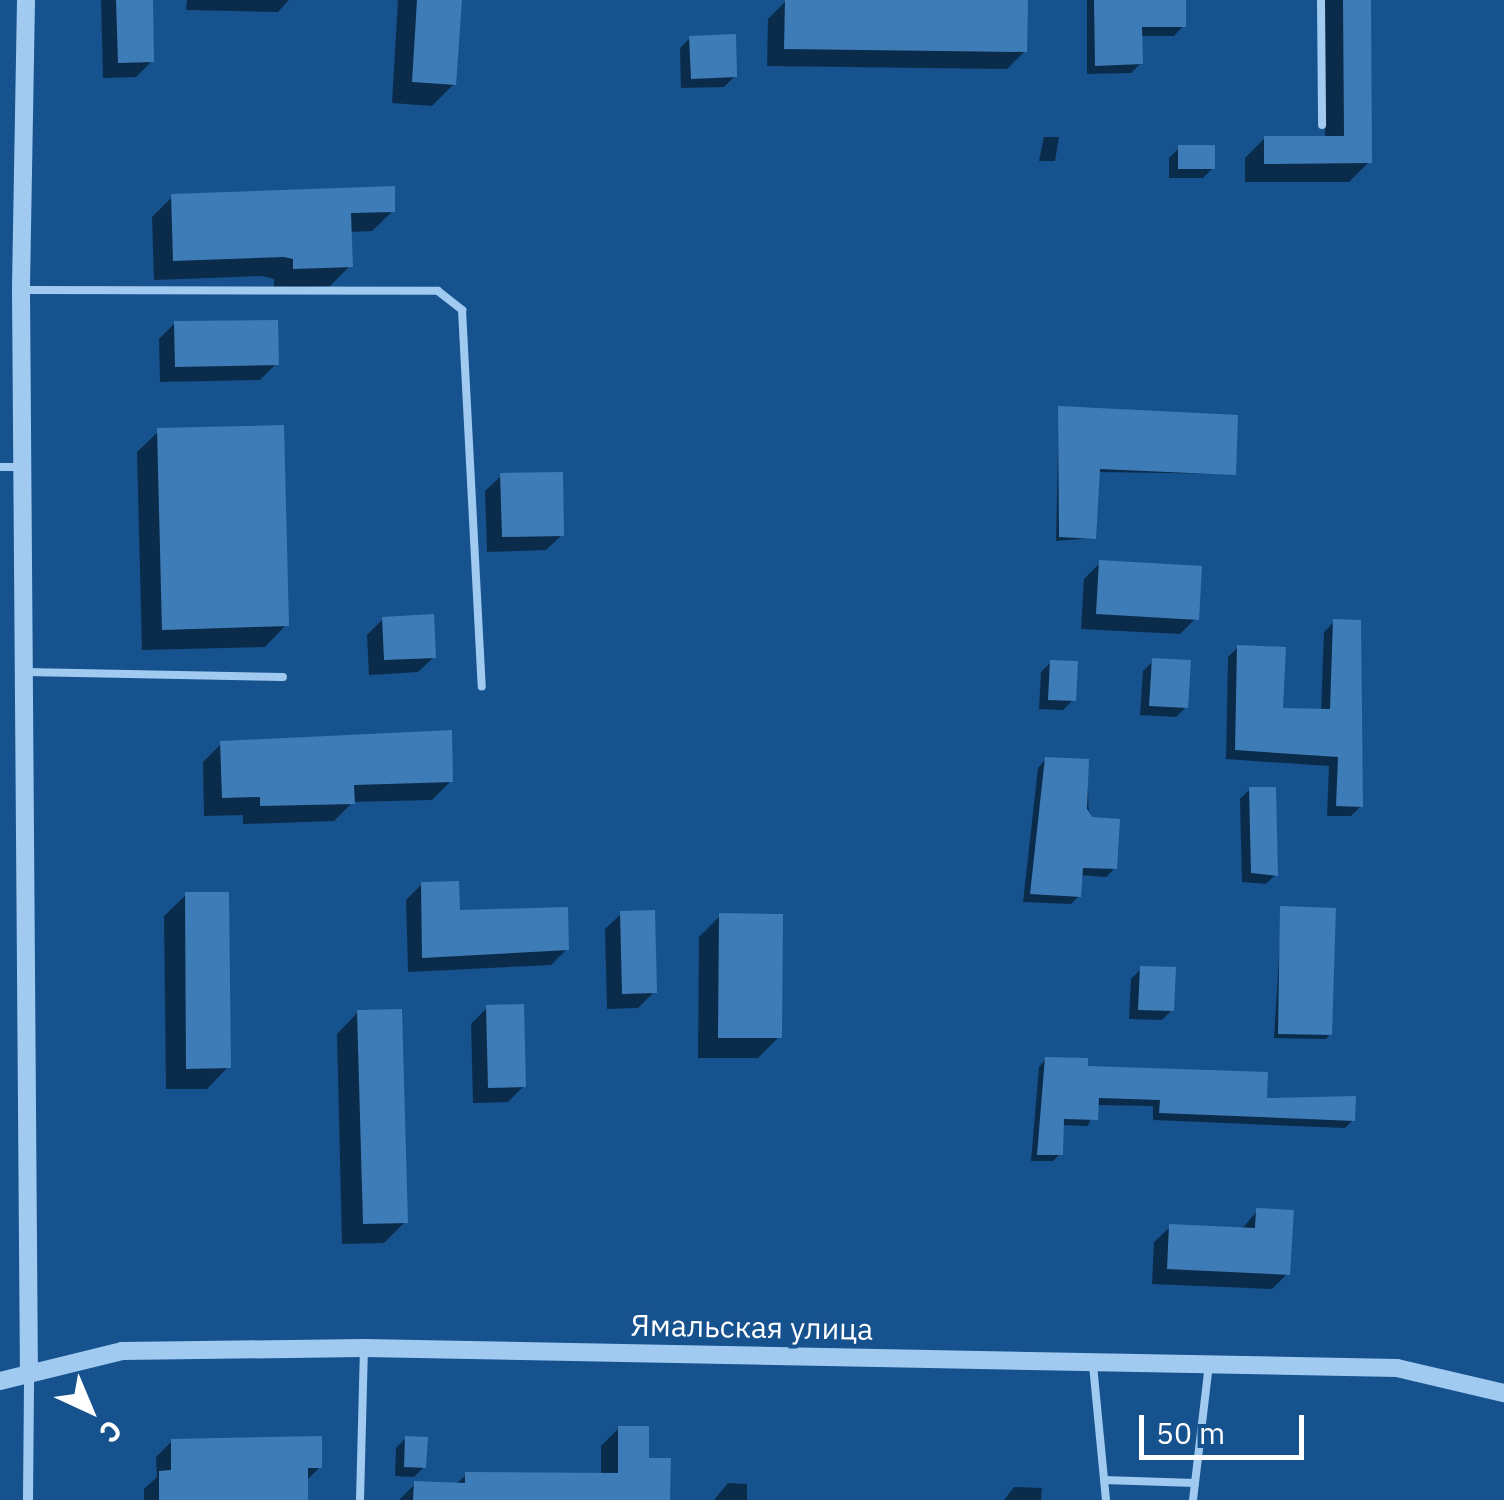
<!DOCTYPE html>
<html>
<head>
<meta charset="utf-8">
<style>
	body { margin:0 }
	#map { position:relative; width:1504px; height:1500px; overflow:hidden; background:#16528e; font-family:"IBM Plex Sans",sans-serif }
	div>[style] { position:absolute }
	.shadow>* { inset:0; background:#0007 }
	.building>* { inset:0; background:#3e7cb7 }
	.service>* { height:8px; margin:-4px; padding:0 4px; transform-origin:4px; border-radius:4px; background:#a1caf0 }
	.minor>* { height:10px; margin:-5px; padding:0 5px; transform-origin:5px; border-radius:5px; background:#a1caf0 }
	.tertiary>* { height:18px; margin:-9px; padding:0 9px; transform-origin:9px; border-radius:9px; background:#a1caf0 }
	span { translate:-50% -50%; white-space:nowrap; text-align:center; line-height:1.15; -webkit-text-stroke:8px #16528e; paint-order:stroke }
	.street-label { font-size:30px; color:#fff }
	.north { position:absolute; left:40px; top:1360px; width:100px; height:100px; -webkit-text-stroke:8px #16528e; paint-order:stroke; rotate:136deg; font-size:28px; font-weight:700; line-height:40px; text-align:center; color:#fff }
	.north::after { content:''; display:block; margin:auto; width:35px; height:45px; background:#fff; clip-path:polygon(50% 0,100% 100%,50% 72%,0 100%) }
	.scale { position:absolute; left:1139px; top:1415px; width:165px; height:45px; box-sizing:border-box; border:5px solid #fff; border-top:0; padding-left:12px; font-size:30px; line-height:35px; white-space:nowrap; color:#fff; -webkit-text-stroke:8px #16528e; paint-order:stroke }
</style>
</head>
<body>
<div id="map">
	<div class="shadow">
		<div style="clip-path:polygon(101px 0,150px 0,152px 61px,136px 77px,103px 78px)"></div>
		<div style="clip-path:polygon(187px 0,289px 0,278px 12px,186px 10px)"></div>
		<div style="clip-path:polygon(398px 0,459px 0,454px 84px,432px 106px,392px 103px)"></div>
		<div style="clip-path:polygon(1025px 0,1025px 51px,1007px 69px,767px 66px,768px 19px,786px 1px)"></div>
		<div style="clip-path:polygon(1087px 0,1183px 0,1183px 26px,1174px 36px,1140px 36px,1141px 63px,1131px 73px,1087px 74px)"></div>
		<div style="clip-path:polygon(1324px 0,1369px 0,1369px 162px,1349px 182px,1245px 182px,1245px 158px,1265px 138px,1325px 138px)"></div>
		<div style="clip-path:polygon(690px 38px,735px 76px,724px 87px,681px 88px,680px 48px)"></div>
		<div style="clip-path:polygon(1044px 137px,1059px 137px,1055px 161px,1039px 161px)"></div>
		<div style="clip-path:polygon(1179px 148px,1213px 168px,1203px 178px,1169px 178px,1169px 158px)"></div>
		<div style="clip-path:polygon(172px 197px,393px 211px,372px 231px,349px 232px,350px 266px,330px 286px,274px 288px,274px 279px,262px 276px,154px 280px,152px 217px)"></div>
		<div style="clip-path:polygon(175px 323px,276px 364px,260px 380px,160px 382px,159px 339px)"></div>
		<div style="clip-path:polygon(1059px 409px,1233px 474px,1097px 472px,1094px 538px,1056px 541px)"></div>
		<div style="clip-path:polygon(159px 431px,286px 625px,265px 647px,142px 650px,137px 452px)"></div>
		<div style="clip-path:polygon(501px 476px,562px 535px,546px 550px,487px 552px,485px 491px)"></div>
		<div style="clip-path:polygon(1100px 563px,1196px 618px,1180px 634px,1081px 629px,1084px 579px)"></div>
		<div style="clip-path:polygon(383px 619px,434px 657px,418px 672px,369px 675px,367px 635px)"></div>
		<div style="clip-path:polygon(1334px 622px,1361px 806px,1351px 816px,1327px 816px,1329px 766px,1226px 759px,1228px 657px,1238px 647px,1280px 710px,1321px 712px,1324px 632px)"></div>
		<div style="clip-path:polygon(1153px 661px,1186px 707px,1176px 717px,1140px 715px,1143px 671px)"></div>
		<div style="clip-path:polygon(1051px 662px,1073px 700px,1063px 710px,1039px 709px,1041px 672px)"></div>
		<div style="clip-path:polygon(221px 744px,451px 781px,432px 800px,353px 802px,334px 821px,243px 824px,243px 815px,204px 816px,203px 762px)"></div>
		<div style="clip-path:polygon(1046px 759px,1087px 761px,1089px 820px,1115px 868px,1106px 877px,1080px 875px,1079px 896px,1071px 904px,1023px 902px,1038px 768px)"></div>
		<div style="clip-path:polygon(1250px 789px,1275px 875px,1266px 884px,1242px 882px,1240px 799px)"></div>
		<div style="clip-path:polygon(422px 884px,458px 913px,567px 949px,551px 965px,408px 972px,406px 900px)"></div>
		<div style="clip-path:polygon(186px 895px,228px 1067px,207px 1089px,166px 1089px,164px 916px)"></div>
		<div style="clip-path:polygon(1282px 909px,1330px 1034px,1326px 1039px,1274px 1038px)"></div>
		<div style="clip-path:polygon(621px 914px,654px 992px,638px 1008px,607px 1009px,605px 929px)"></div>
		<div style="clip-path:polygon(720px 916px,779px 1037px,758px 1058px,698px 1058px,699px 937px)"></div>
		<div style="clip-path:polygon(1141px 969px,1172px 1010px,1162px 1020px,1129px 1019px,1131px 979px)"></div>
		<div style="clip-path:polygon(487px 1008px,524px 1086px,508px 1102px,473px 1103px,471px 1024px)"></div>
		<div style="clip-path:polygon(358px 1012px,405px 1222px,384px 1243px,342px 1244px,337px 1034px)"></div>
		<div style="clip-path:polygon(1046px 1059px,1265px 1101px,1353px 1120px,1345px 1128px,1153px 1120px,1153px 1106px,1096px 1105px,1088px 1126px,1062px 1125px,1060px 1154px,1053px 1161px,1031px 1161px,1039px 1067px)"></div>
		<div style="clip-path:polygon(1257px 1211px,1288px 1273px,1272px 1289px,1152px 1284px,1154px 1242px,1170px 1227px,1241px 1230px)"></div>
		<div style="clip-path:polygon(619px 1428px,668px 1500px,399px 1500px,415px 1484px,455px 1485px,466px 1475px,601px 1475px,601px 1446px)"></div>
		<div style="clip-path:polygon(406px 1438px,424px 1467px,414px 1477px,395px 1476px,396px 1448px)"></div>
		<div style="clip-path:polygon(172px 1441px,320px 1467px,306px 1481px,306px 1500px,144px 1500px,144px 1489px,157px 1477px,156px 1457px)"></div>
		<div style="clip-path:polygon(728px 1483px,747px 1484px,747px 1500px,714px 1500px)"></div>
		<div style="clip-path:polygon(1014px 1487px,1042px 1488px,1041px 1500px,1004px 1500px)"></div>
	</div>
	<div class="building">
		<div style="clip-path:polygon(116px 0,153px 0,154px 62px,118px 63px)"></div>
		<div style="clip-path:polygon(417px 0,462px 0,456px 85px,412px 82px)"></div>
		<div style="clip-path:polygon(785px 0,1028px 0,1027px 52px,784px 49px)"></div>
		<div style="clip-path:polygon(1094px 0,1186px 0,1186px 27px,1142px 27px,1143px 64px,1095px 66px)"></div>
		<div style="clip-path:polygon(1343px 0,1371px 0,1372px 163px,1264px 164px,1264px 136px,1344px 136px)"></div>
		<div style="clip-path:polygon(736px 34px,737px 77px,691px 79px,689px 36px)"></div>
		<div style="clip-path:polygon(1178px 145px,1215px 145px,1215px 169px,1178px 169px)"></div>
		<div style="clip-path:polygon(395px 186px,395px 212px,351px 213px,353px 267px,293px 269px,293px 259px,284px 257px,173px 261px,171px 194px)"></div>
		<div style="clip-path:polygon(278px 320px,279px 365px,175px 367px,174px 321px)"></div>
		<div style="clip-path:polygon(1058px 406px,1238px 415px,1236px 475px,1100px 469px,1096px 539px,1059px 537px)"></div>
		<div style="clip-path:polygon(284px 425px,289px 626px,162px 630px,157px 428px)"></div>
		<div style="clip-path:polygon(563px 472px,564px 536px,502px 537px,500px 473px)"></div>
		<div style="clip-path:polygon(1099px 560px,1202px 566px,1199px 620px,1096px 614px)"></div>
		<div style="clip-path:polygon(434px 614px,436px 658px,384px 660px,382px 617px)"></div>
		<div style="clip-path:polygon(1333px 619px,1361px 620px,1363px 807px,1336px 806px,1338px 757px,1235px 750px,1237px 645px,1286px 647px,1283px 708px,1330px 709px)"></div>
		<div style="clip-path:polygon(1152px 658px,1191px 660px,1188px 708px,1149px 706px)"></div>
		<div style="clip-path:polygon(1050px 660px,1078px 661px,1076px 701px,1048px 700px)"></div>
		<div style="clip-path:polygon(452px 730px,453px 782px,354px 785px,355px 804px,260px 806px,260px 797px,222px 798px,220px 741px)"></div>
		<div style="clip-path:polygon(1045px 757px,1089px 759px,1087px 809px,1092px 817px,1120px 819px,1117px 869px,1083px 868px,1081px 897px,1030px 894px)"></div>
		<div style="clip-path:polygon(1249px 787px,1276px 787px,1278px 876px,1251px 873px)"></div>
		<div style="clip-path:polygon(459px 881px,460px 910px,568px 907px,569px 950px,422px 958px,421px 882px)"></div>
		<div style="clip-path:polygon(185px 892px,229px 892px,231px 1068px,186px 1069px)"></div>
		<div style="clip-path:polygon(1280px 906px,1336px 908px,1332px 1035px,1278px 1034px)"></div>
		<div style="clip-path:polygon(655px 910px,657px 993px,622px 994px,620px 911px)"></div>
		<div style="clip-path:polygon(719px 913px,783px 914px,782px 1038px,718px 1038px)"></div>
		<div style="clip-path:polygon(1140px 966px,1176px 967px,1174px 1011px,1138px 1010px)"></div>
		<div style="clip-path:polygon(524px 1004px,526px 1087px,488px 1088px,486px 1005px)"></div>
		<div style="clip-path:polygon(402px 1009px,408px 1223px,363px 1224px,357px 1010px)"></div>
		<div style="clip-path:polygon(1045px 1057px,1088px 1058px,1088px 1066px,1268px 1072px,1267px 1098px,1356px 1096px,1355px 1121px,1159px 1113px,1160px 1100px,1099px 1098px,1098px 1120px,1064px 1119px,1063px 1155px,1037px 1155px)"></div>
		<div style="clip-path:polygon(1256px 1208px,1294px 1210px,1290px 1275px,1167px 1269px,1169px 1224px,1255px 1228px)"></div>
		<div style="clip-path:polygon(618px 1426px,649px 1426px,649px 1458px,671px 1458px,670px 1500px,413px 1500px,414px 1481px,465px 1483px,465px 1472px,618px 1473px)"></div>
		<div style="clip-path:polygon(322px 1436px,322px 1468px,308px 1468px,308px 1500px,159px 1500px,159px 1471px,171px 1470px,171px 1439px)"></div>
		<div style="clip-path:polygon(405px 1436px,428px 1437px,426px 1468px,404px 1467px)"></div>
	</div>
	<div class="service">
		<div style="left:1321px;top:0;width:125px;rotate:89.5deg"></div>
		<div style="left:24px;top:290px;width:414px;rotate:0.1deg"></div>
		<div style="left:438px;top:291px;width:31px;rotate:38deg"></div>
		<div style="left:462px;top:310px;width:377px;rotate:87deg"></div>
		<div style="left:0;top:467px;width:23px"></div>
		<div style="left:25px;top:672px;width:258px;rotate:1.1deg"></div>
		<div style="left:1093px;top:1365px;width:136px;rotate:84.5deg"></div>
		<div style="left:1104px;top:1480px;width:91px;rotate:1.9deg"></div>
		<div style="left:360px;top:1500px;width:152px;rotate:-88.5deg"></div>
		<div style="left:1193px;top:1500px;width:137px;rotate:-83.3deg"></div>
	</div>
	<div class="minor">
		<div style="left:28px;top:1500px;width:126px;rotate:-89.5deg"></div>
	</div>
	<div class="tertiary">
		<div style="left:26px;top:0;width:290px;rotate:91deg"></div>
		<div style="left:21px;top:290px;width:1083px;rotate:89.58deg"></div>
		<div style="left:0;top:1381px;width:126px;rotate:-13.8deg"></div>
		<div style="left:122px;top:1351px;width:242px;rotate:-0.7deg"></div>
		<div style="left:364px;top:1348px;width:1033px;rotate:1.11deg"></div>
		<div style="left:1397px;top:1368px;width:110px;rotate:13.2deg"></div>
	</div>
	<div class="street-label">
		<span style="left:752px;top:1327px;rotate:1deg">Ямальская улица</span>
	</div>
	<div class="north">С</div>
	<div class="scale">50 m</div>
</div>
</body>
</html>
